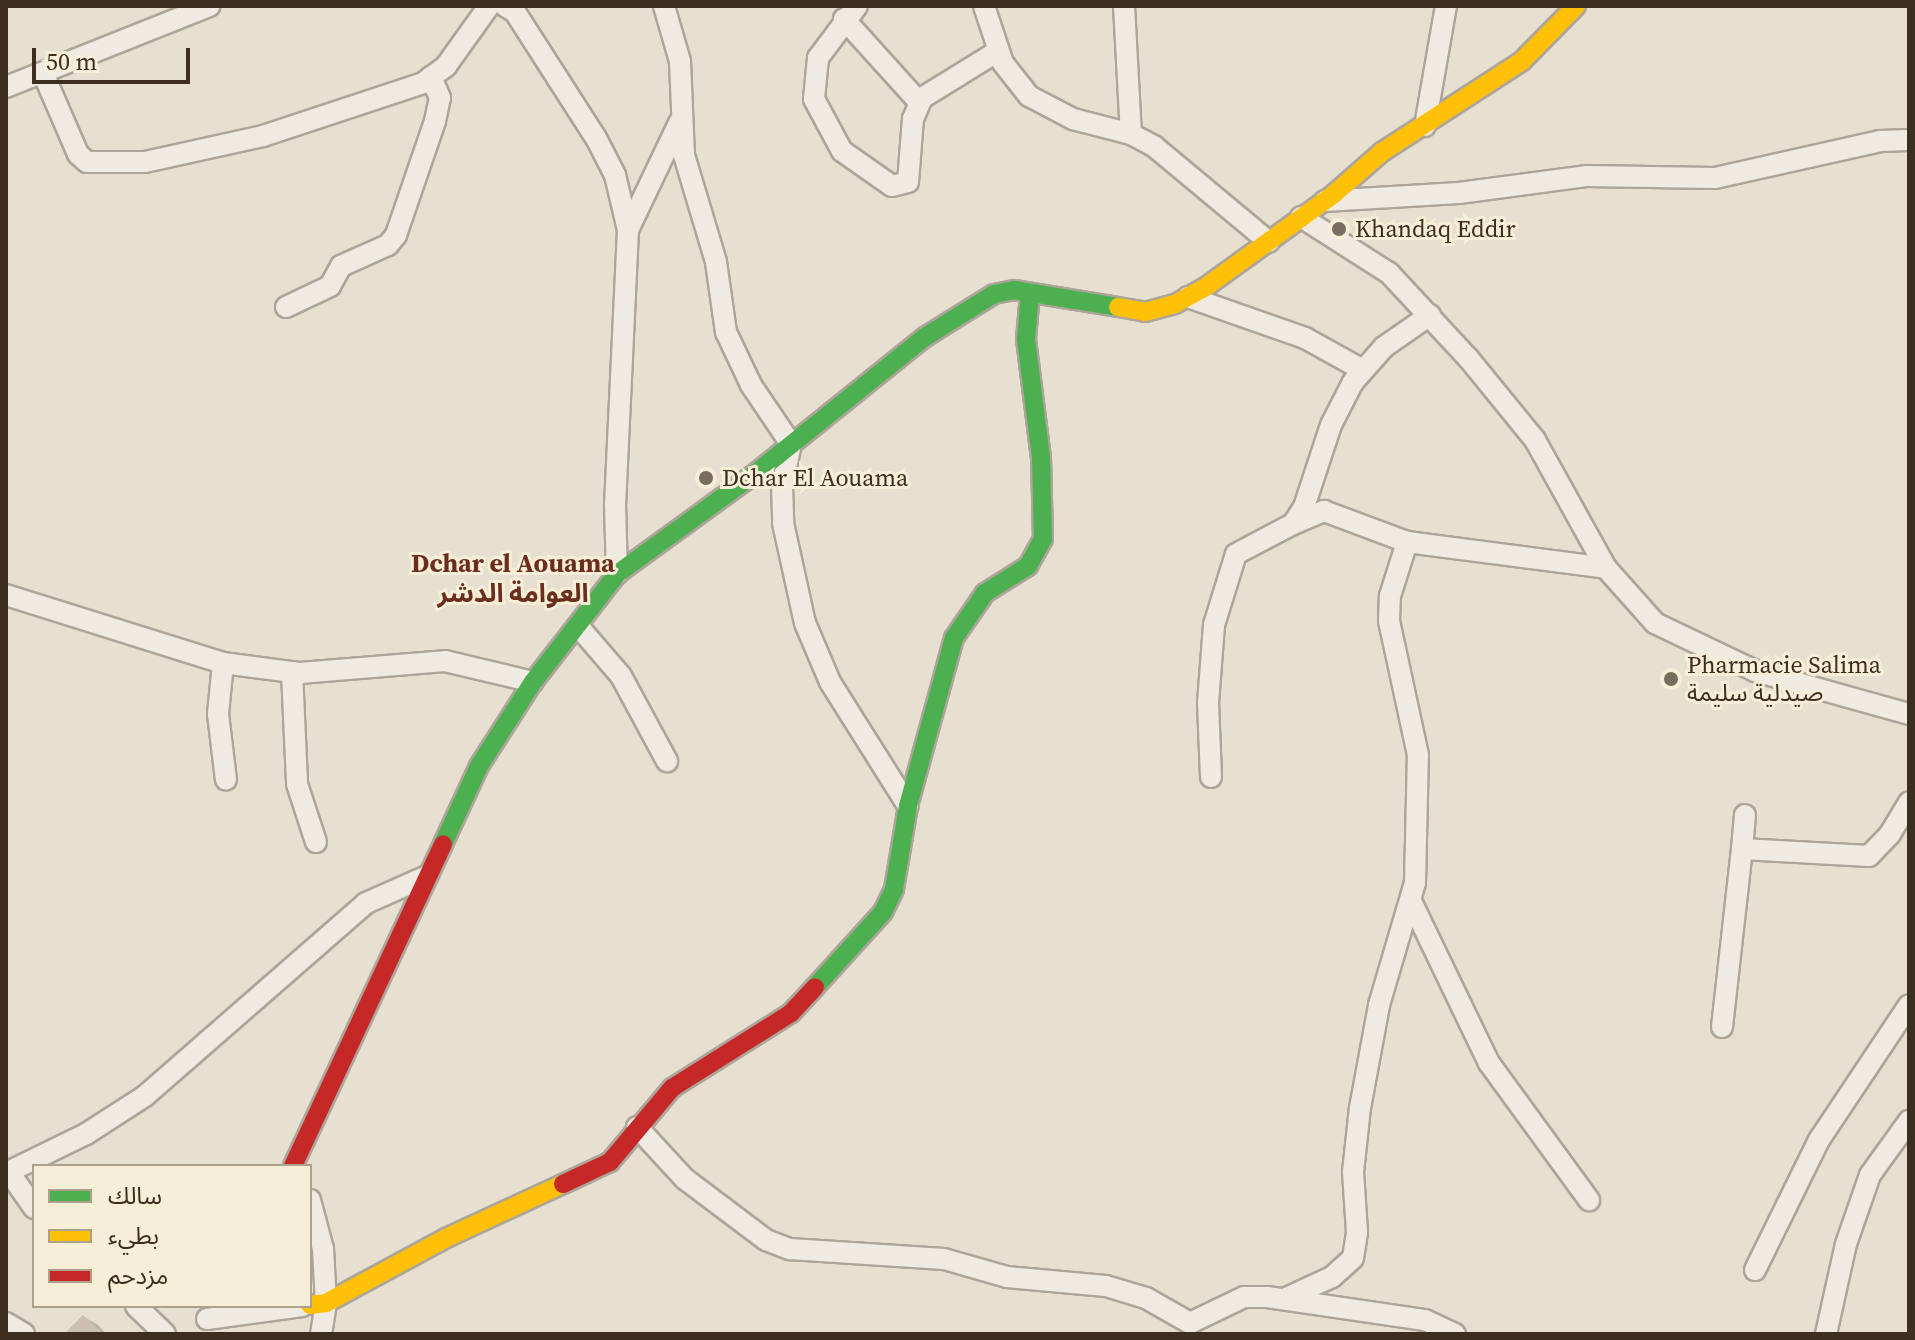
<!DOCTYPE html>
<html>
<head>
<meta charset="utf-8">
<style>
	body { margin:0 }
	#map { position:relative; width:1915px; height:1340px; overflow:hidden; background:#e7e0d1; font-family:"Source Serif 4","Noto Sans Arabic",serif }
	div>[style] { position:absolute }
	.shadow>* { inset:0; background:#0003 }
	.building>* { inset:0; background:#cbbfb2 }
	.roads { filter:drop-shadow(2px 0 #ada599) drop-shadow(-2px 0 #ada599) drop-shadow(0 2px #ada599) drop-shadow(0 -2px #ada599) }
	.street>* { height:20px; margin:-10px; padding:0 10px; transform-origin:10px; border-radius:10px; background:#efebe3 }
	.fast>* { height:18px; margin:-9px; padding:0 9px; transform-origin:9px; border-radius:9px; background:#4caf50 }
	.slow>* { height:18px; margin:-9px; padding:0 9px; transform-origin:9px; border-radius:9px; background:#ffc107 }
	.jam>* { height:18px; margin:-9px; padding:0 9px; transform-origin:9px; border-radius:9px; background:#c62828 }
	.dots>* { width:22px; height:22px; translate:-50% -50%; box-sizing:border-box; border:4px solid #f7eed8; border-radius:50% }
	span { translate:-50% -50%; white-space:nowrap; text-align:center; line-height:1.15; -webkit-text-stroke:6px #f7eed8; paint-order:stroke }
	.poi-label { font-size:24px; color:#3d2e20 }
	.left { translate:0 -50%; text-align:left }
	.neighbourhood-label { font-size:26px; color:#6b2e1e; font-weight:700 }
	.frame { position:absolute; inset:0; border:8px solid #3d2e20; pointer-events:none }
	.legend { position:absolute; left:32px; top:1164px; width:280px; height:144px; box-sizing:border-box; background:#f7eed8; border:2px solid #ada18e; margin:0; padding:10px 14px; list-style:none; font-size:24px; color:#3d2e20 }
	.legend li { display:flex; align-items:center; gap:16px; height:40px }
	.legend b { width:40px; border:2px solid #ada18e }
	.scale { position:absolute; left:32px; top:48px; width:158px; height:36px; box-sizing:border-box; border:4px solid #3d2e20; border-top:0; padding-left:10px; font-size:24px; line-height:28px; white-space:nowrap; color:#3d2e20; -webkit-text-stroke:6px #f7eed8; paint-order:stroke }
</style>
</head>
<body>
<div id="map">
	<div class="shadow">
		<div style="clip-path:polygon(84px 1317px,98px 1325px,106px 1334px,67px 1334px)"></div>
	</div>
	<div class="building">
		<div style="clip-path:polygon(83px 1315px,103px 1334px,64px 1334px)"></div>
	</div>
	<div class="roads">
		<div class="street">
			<div style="left:505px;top:6px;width:12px;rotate:31deg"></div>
			<div style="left:515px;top:12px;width:150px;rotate:57.3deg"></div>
			<div style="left:596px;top:138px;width:42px;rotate:62.8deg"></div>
			<div style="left:615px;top:175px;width:57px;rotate:76.7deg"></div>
			<div style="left:628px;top:230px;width:274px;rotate:92.7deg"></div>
			<div style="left:615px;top:504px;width:70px;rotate:88.4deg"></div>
			<div style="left:664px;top:6px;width:57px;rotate:73.8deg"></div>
			<div style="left:680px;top:61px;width:94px;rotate:87.6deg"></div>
			<div style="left:684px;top:155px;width:112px;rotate:73.3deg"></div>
			<div style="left:716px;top:262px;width:71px;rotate:81.9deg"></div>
			<div style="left:726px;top:332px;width:59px;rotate:64.7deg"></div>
			<div style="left:751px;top:385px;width:71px;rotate:55.9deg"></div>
			<div style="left:791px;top:444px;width:43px;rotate:102.1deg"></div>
			<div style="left:782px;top:486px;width:37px;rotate:88deg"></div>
			<div style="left:783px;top:523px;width:102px;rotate:77.6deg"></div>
			<div style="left:805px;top:623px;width:64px;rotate:67deg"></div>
			<div style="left:830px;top:682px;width:146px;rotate:57.8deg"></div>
			<div style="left:857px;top:6px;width:65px;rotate:126.9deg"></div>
			<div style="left:818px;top:58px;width:41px;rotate:95.6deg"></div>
			<div style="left:814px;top:99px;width:59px;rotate:61.7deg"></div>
			<div style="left:842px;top:151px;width:61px;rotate:35deg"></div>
			<div style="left:892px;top:186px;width:16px;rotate:-14deg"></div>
			<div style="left:908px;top:182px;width:63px;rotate:-85.5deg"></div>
			<div style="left:913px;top:119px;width:23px;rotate:-67deg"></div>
			<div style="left:922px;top:98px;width:89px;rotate:-31.7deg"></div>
			<div style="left:984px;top:6px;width:60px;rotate:71.6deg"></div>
			<div style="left:1003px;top:63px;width:42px;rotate:51.8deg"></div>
			<div style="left:1029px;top:96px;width:50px;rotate:27.6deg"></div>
			<div style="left:1073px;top:119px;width:60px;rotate:14.5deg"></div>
			<div style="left:1131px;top:134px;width:27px;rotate:28deg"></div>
			<div style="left:1155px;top:147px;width:148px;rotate:39.8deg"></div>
			<div style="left:1124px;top:6px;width:128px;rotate:86.9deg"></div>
			<div style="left:844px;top:19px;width:112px;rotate:47.9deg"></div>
			<div style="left:43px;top:73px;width:88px;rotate:66.6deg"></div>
			<div style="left:78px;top:154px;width:12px;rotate:42deg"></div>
			<div style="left:87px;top:162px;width:58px"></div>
			<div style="left:145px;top:162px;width:121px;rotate:-12.4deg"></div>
			<div style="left:263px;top:136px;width:169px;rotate:-18.3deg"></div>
			<div style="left:423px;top:83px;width:29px;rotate:-36deg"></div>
			<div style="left:446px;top:66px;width:74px;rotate:-54.4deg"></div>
			<div style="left:6px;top:87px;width:219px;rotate:-21.7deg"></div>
			<div style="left:1425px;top:126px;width:122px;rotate:-80.1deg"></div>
			<div style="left:1325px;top:201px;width:134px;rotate:-3.4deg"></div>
			<div style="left:1459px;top:193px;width:128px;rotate:-7.6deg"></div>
			<div style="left:1586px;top:176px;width:129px;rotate:0.9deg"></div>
			<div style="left:1715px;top:178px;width:169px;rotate:-12.6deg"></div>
			<div style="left:1880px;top:141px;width:29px;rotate:-2deg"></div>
			<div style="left:1301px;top:217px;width:104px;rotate:32.5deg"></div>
			<div style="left:1389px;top:273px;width:117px;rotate:47.1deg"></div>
			<div style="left:1469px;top:359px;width:104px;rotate:50.8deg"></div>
			<div style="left:1535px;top:440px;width:146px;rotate:61deg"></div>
			<div style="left:1606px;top:568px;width:74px;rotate:48.3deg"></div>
			<div style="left:1655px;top:623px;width:111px;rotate:25.6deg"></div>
			<div style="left:1755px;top:671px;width:160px;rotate:15.6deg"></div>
			<div style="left:628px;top:230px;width:119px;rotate:-64.5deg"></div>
			<div style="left:1188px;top:297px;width:124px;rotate:19.3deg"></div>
			<div style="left:1305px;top:338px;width:66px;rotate:28.9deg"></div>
			<div style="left:286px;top:307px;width:49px;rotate:-25.5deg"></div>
			<div style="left:330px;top:286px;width:23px;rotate:-61deg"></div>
			<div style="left:341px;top:266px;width:51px;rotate:-24.1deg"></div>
			<div style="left:388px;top:245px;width:13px;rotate:-51deg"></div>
			<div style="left:396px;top:235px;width:120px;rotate:-71.1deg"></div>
			<div style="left:435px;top:121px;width:24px;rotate:-78deg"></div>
			<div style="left:440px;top:98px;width:23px;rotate:-113deg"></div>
			<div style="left:1293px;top:524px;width:34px;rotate:-23deg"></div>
			<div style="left:1324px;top:511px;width:89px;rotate:20.5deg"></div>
			<div style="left:1407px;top:542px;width:201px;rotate:7.4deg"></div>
			<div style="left:6px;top:595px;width:227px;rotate:17.4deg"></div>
			<div style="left:223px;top:663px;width:78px;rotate:7.4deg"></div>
			<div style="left:300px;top:673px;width:145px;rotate:-4.7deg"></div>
			<div style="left:445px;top:661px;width:90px;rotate:13.4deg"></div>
			<div style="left:578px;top:626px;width:66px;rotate:49.3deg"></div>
			<div style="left:621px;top:676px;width:97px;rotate:61.6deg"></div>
			<div style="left:223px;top:663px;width:51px;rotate:95.6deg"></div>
			<div style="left:218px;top:714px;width:66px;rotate:83.1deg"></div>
			<div style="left:292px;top:672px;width:112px;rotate:87.4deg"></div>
			<div style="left:297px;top:784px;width:61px;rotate:71.9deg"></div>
			<div style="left:1211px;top:777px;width:74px;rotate:-92.3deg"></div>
			<div style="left:1208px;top:703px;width:78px;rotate:-85.6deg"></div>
			<div style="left:1214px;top:625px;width:74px;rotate:-72.8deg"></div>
			<div style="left:1236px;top:554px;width:64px;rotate:-27.8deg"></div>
			<div style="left:1293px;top:524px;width:20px;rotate:-57deg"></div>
			<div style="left:1304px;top:507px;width:86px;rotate:-71.8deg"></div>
			<div style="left:1331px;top:425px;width:48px;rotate:-62.9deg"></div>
			<div style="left:1353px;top:382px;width:47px;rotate:-48.5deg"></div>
			<div style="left:1384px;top:347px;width:56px;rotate:-34.8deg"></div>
			<div style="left:1742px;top:849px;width:34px;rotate:-85deg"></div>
			<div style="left:1411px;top:901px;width:180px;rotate:64.3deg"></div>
			<div style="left:1489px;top:1063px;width:170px;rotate:53.9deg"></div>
			<div style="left:1722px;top:1027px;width:179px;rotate:-83.6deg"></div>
			<div style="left:1742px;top:849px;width:127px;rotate:3.2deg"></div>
			<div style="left:1869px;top:856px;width:30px;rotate:-46deg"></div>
			<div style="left:1890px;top:834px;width:37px;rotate:-59deg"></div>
			<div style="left:637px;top:1127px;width:71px;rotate:47.3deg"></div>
			<div style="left:685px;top:1179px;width:101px;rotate:37deg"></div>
			<div style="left:766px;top:1240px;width:26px;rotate:21deg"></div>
			<div style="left:790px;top:1249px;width:154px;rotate:3.7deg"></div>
			<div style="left:944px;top:1259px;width:66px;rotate:15.9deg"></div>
			<div style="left:1007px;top:1277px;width:99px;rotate:5.2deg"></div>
			<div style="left:1106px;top:1286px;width:42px;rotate:16.7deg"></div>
			<div style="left:1146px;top:1298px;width:51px;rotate:29.6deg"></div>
			<div style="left:1190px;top:1323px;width:60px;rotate:-25.7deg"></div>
			<div style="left:1244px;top:1297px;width:23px"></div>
			<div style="left:1267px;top:1297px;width:160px;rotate:8.3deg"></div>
			<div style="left:1425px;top:1320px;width:33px;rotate:25deg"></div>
			<div style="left:9px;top:1172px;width:44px;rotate:55.2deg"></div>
			<div style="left:6px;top:1173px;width:89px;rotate:-26deg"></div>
			<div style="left:86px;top:1134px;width:70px;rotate:-32.8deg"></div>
			<div style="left:145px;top:1096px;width:293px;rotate:-41.1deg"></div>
			<div style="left:366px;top:903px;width:67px;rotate:-23.9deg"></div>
			<div style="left:310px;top:1200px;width:51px;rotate:75.1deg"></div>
			<div style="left:323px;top:1249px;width:54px;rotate:86.8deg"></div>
			<div style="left:326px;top:1303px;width:31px;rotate:99deg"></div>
			<div style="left:1755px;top:1270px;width:145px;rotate:-63.8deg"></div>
			<div style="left:1819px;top:1140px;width:162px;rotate:-56.3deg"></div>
			<div style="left:1284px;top:1299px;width:53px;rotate:-24.6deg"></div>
			<div style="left:1332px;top:1277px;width:28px;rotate:-42deg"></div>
			<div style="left:1353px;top:1258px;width:26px;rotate:-81deg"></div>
			<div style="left:1357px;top:1232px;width:60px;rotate:-93.8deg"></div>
			<div style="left:1353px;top:1172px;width:64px;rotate:-83.8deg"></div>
			<div style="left:1360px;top:1108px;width:105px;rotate:-79.5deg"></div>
			<div style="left:1379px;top:1005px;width:127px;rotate:-73.6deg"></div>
			<div style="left:1415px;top:883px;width:128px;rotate:-88.7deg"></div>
			<div style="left:1418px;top:755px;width:137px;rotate:-102.2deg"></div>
			<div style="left:1389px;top:621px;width:25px;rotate:-88deg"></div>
			<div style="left:1390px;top:596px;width:57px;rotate:-72.5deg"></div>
			<div style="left:136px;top:1306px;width:40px;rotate:44deg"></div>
			<div style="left:207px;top:1319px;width:96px;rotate:-7.8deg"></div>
			<div style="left:6px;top:1323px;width:21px;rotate:31deg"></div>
			<div style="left:1826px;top:1334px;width:92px;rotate:-77.5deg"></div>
			<div style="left:1846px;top:1244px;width:73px;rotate:-70.8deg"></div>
			<div style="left:1870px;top:1175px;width:67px;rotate:-54.2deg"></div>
		</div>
		<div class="fast">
			<div style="left:443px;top:844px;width:86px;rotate:-65.2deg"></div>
			<div style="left:479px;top:766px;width:100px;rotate:-57.3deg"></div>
			<div style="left:533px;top:682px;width:137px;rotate:-52.1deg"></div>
			<div style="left:617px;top:574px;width:167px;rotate:-36deg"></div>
			<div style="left:752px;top:476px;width:222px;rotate:-38.8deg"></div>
			<div style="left:925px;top:337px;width:81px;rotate:-31.9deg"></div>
			<div style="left:994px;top:294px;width:20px;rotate:-11deg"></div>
			<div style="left:1014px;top:290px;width:105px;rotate:9.3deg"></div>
			<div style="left:815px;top:987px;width:101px;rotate:-47.8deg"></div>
			<div style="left:883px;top:912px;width:25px;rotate:-64deg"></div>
			<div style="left:894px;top:889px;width:84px;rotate:-80.4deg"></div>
			<div style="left:908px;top:806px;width:174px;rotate:-74.7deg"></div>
			<div style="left:954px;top:638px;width:55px;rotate:-55.4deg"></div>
			<div style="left:985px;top:593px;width:51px;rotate:-32.1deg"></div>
			<div style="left:1028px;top:566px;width:31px;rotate:-61deg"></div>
			<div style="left:1043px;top:539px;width:81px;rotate:-91.4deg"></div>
			<div style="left:1041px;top:458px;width:120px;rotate:-97.2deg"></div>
			<div style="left:1026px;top:339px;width:46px;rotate:-85deg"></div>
		</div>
		<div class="slow">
			<div style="left:1118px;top:307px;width:27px;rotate:10deg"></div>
			<div style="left:1145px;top:312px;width:31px;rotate:-15deg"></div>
			<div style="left:1175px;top:304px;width:37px;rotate:-29deg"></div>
			<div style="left:1207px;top:286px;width:157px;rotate:-35.9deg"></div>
			<div style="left:1334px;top:194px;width:64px;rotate:-41.2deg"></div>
			<div style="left:1382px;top:152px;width:167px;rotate:-33deg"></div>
			<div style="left:1522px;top:61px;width:77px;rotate:-45.5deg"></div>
			<div style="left:310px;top:1305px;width:16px;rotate:-7deg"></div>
			<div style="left:326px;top:1303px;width:136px;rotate:-28.4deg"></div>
			<div style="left:446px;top:1238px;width:129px;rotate:-24.8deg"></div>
		</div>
		<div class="jam">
			<div style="left:293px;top:1166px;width:355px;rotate:-65deg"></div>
			<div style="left:563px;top:1184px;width:52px;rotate:-25.1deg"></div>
			<div style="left:610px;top:1162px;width:97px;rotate:-50deg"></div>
			<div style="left:672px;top:1088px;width:141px;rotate:-32.2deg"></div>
			<div style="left:791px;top:1013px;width:35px;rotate:-47deg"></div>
		</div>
	</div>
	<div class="dots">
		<div style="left:1339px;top:229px;background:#786c5e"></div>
		<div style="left:706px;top:478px;background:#786c5e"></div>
		<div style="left:1671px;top:679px;background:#786c5e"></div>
	</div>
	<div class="poi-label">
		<span class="left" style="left:1355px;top:229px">Khandaq Eddir</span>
		<span class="left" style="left:722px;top:478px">Dchar El Aouama</span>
		<span class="left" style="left:1687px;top:679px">Pharmacie Salima<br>صيدلية سليمة</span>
	</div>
	<div class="neighbourhood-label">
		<span style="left:513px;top:579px">Dchar el Aouama<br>العوامة الدشر</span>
	</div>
	<div class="frame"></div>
	<ul class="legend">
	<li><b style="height:10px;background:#4caf50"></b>سالك</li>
	<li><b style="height:10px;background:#ffc107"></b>بطيء</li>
	<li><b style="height:10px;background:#c62828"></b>مزدحم</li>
	</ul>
	<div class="scale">50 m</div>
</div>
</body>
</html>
